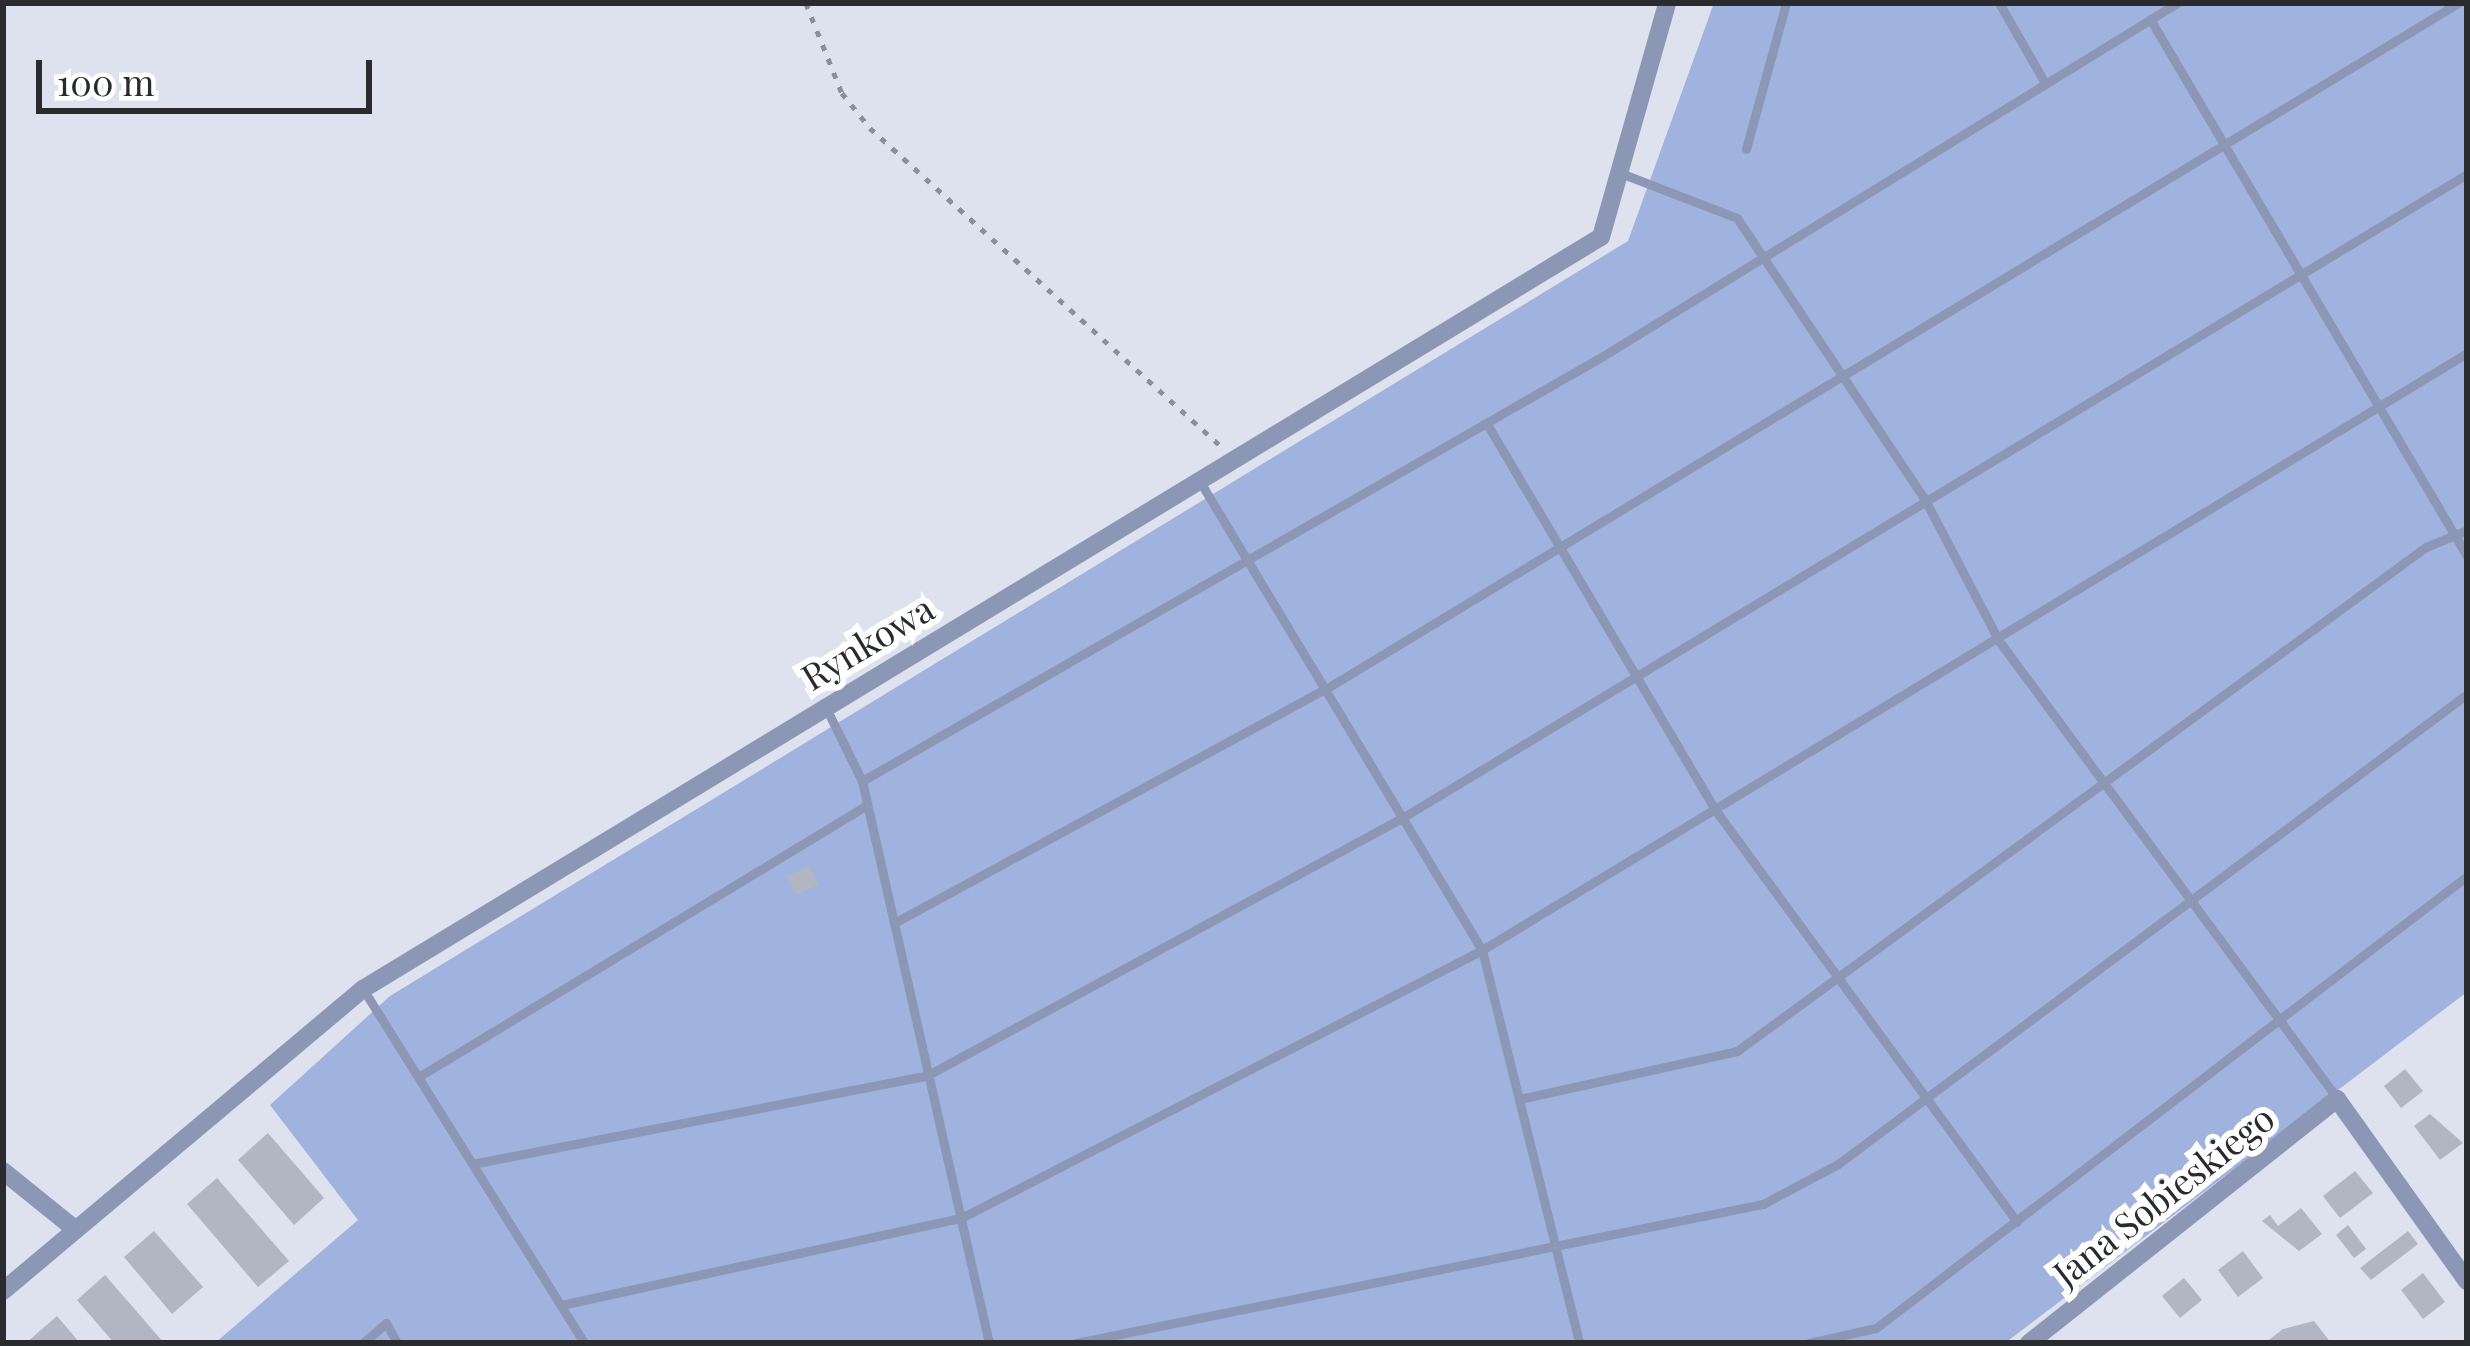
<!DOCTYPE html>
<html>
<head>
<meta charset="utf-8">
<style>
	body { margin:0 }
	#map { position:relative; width:2470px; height:1346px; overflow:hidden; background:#dde2ee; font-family:"Playfair Display",serif }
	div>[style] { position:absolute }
	.green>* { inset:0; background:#a0b2de }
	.building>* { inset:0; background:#b1b6c2 }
	.path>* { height:4.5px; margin-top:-2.25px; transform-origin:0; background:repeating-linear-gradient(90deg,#8c8f98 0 6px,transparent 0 15px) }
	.service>* { height:9px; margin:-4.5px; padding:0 4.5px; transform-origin:4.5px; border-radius:4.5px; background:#8b97b5 }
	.minor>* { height:18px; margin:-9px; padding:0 9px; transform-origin:9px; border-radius:9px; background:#8b97b5 }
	span { translate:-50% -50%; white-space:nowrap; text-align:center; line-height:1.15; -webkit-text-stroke:12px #fff; paint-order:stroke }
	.street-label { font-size:36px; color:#292b2f }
	.frame { position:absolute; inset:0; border:6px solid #292b2f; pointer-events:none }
	.scale { position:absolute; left:36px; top:60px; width:336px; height:54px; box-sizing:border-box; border:6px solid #292b2f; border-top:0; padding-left:15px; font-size:36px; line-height:42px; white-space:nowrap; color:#292b2f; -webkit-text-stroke:9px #fff; paint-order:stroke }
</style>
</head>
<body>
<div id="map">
	<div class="green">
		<div style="clip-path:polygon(1714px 3px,2467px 3px,2467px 992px,2005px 1343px,215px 1343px,358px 1220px,270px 1105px,390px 996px,1628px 241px)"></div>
	</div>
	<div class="building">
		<div style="clip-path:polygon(810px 866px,818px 885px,795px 895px,787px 876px)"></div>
		<div style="clip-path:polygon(2405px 1069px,2423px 1091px,2401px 1108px,2384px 1086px)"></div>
		<div style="clip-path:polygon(2430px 1114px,2463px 1143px,2440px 1160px,2414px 1126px)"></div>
		<div style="clip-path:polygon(268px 1133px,324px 1198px,294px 1225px,238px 1160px)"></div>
		<div style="clip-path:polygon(2355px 1171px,2373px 1193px,2340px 1218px,2323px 1196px)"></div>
		<div style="clip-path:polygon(217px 1178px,289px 1261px,258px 1287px,187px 1204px)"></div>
		<div style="clip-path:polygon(2301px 1208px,2322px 1234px,2299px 1251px,2262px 1221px,2270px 1215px,2278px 1226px)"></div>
		<div style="clip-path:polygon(2348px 1225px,2366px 1249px,2354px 1258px,2336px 1235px)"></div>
		<div style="clip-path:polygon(154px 1231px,203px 1287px,172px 1314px,124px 1257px)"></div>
		<div style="clip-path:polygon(2408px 1231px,2418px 1244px,2371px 1280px,2360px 1268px)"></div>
		<div style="clip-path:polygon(2243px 1251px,2263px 1278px,2238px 1297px,2218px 1270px)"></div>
		<div style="clip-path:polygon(2423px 1273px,2445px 1302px,2423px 1319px,2401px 1290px)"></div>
		<div style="clip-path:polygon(105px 1275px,164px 1343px,114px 1343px,77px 1300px)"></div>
		<div style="clip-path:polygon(2184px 1278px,2202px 1300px,2180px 1318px,2162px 1296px)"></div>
		<div style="clip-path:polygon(57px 1316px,80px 1343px,26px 1343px)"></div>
		<div style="clip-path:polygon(2314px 1321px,2331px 1343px,2265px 1343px,2283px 1329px)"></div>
	</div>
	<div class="path">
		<div style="left:806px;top:3px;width:97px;rotate:68.2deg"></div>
		<div style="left:842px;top:93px;width:45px;rotate:51.3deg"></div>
		<div style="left:870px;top:128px;width:475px;rotate:42.2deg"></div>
	</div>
	<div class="service">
		<div style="left:1999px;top:3px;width:92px;rotate:60.1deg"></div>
		<div style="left:2150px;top:19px;width:624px;rotate:59.45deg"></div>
		<div style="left:1746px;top:149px;width:151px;rotate:-74.7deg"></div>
		<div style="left:1623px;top:174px;width:122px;rotate:21.1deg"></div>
		<div style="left:1737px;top:218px;width:337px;rotate:56.3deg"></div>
		<div style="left:1924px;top:498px;width:161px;rotate:62.3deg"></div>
		<div style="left:1999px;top:641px;width:568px;rotate:53.51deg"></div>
		<div style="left:1487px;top:424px;width:450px;rotate:59.4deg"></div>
		<div style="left:1716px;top:811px;width:509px;rotate:53.78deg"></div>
		<div style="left:1199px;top:480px;width:549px;rotate:58.95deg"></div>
		<div style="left:1482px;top:950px;width:405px;rotate:76.1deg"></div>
		<div style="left:825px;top:706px;width:84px;rotate:63.7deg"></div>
		<div style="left:862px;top:781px;width:576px;rotate:77.27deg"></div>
		<div style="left:862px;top:781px;width:854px;rotate:-29.84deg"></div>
		<div style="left:1603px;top:356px;width:674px;rotate:-31.59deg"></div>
		<div style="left:894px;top:923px;width:489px;rotate:-28.5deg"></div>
		<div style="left:1324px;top:690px;width:1326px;rotate:-31.21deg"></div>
		<div style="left:363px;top:989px;width:417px;rotate:58deg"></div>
		<div style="left:420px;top:1076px;width:523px;rotate:-31.23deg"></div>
		<div style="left:1524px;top:1098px;width:218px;rotate:-12.4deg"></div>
		<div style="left:1737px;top:1051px;width:854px;rotate:-36.19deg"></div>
		<div style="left:2426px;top:547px;width:44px;rotate:-22.5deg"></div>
		<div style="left:477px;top:1163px;width:460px;rotate:-11deg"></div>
		<div style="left:928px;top:1075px;width:539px;rotate:-28.47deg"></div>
		<div style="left:1402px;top:818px;width:1245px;rotate:-31.16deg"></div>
		<div style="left:561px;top:1305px;width:409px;rotate:-12.3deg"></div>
		<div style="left:961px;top:1218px;width:586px;rotate:-27.22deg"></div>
		<div style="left:1482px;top:950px;width:1152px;rotate:-31.22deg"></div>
		<div style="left:363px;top:1343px;width:30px;rotate:-41deg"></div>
		<div style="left:386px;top:1323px;width:23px;rotate:61deg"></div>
		<div style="left:1076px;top:1343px;width:701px;rotate:-11.44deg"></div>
		<div style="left:1763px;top:1204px;width:85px;rotate:-28.1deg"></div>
		<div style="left:1838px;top:1164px;width:785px;rotate:-36.77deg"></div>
		<div style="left:1809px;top:1343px;width:69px;rotate:-12.6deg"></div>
		<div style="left:1876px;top:1328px;width:744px;rotate:-37.41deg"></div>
	</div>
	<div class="minor">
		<div style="left:3px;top:1171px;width:92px;rotate:38.9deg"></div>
		<div style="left:3px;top:1291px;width:470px;rotate:-40deg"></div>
		<div style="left:363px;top:989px;width:1448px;rotate:-31.28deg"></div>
		<div style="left:1601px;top:237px;width:243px;rotate:-74.2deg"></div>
		<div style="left:2029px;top:1343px;width:393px;rotate:-38.4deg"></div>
		<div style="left:2337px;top:1099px;width:224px;rotate:54.5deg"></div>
	</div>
	<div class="street-label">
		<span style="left:867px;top:642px;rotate:-31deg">Rynkowa</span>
		<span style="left:2163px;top:1195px;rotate:-38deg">Jana Sobieskiego</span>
	</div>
	<div class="frame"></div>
	<div class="scale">100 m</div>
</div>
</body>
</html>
